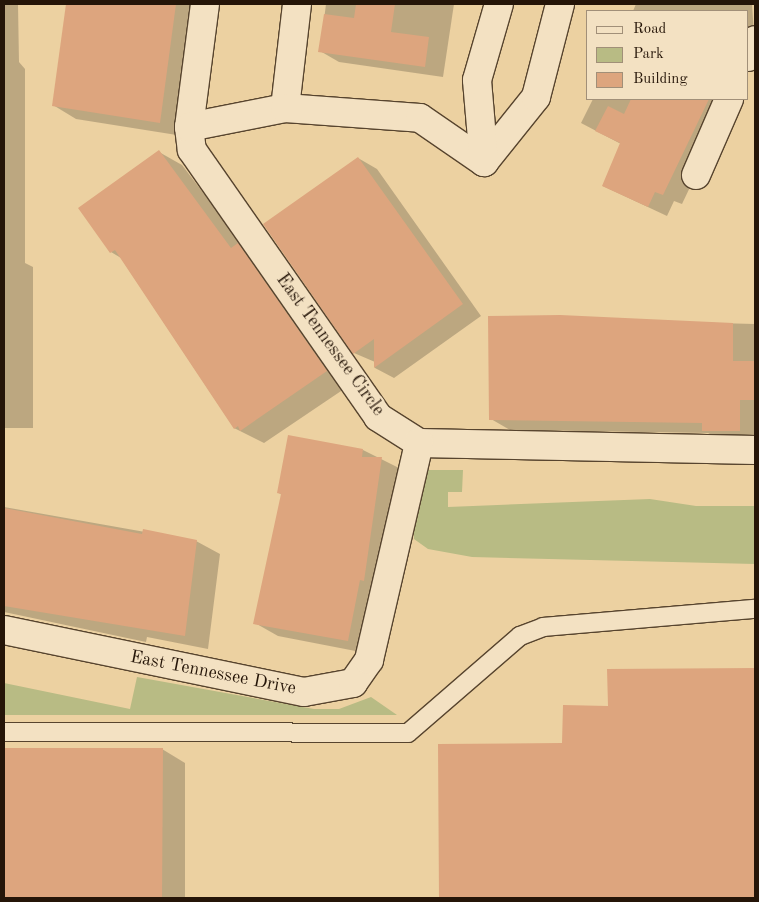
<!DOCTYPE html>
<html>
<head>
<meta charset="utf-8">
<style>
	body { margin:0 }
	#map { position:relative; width:759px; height:902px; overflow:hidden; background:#ecd1a1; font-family:"Old Standard TT",serif }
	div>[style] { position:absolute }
	.green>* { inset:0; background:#b8bb84 }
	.shadow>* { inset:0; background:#0003 }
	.building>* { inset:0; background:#dda57e }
	.roads { filter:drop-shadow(1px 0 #57442e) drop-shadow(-1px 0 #57442e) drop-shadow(0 1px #57442e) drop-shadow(0 -1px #57442e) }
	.service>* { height:18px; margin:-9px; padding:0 9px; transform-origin:9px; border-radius:9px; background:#f3e1c2 }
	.minor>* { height:28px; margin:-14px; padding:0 14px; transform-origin:14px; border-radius:14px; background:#f3e1c2 }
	span { translate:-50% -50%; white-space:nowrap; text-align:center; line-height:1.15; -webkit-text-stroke:4px #f3e1c2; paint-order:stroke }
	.street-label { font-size:18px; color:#251508 }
	.frame { position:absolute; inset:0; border:5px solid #251508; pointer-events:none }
	.legend { position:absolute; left:586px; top:10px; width:162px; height:90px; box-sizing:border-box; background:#f3e1c2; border:1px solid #a18f78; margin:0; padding:6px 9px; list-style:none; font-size:15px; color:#251508 }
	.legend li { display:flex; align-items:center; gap:10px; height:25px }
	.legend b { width:25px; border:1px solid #a18f78 }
</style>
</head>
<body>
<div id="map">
	<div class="green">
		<div style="clip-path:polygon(421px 470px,463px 470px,462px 492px,448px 492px,448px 507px,650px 499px,696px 506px,755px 506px,755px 564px,472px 557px,428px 549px,414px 539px,414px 486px)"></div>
		<div style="clip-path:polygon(137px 677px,314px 709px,339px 709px,371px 697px,397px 715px,4px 715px,4px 683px,130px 709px)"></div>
	</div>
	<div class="shadow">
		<div style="clip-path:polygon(4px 4px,18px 4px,19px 62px,25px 69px,25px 263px,33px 267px,33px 428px,4px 428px)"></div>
		<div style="clip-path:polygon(67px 4px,201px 4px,183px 136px,76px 119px,53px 105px)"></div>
		<div style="clip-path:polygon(326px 4px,454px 4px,443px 77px,339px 62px,320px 51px)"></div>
		<div style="clip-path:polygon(636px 4px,752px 4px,755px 49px,748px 65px,748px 11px,633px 11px)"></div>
		<div style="clip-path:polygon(593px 99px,732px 99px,682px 204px,674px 201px,667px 216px,603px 186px,621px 144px,581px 123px)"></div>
		<div style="clip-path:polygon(159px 152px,182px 165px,350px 385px,264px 443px,234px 428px,121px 258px,111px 252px)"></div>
		<div style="clip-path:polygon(358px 158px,377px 169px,481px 316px,394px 378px,375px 368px,375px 362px,354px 353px)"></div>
		<div style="clip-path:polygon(489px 317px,755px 324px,755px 441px,722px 441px,708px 433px,510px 430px,491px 419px)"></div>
		<div style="clip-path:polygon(363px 450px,405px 471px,371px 654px,278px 636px,255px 623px,282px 495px,279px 493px)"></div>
		<div style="clip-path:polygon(4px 507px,196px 541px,220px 554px,208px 649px,147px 637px,146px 642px,4px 612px)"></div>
		<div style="clip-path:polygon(755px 669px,755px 898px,440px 898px,439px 745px,563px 745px,609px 707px,609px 670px)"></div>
		<div style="clip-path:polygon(4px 749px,162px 749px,185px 763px,185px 898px,4px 898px)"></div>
	</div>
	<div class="building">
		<div style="clip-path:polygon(66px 4px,176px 4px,160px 123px,52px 106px)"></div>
		<div style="clip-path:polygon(356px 4px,395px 4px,391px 32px,429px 37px,425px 67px,318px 52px,324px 14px,354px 18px)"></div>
		<div style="clip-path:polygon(631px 99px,709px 99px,663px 195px,655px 192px,648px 207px,602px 186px,620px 143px,595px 131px,608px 106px,624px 114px)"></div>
		<div style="clip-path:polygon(159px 150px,231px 248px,238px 243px,327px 371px,240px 431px,238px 426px,234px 429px,115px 250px,110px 253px,78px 208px)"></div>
		<div style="clip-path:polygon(358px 157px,463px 304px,374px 368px,374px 339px,353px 354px,263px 224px)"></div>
		<div style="clip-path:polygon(560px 315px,733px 323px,733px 361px,755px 361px,755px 400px,740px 400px,740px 431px,702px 431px,702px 423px,489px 420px,488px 316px)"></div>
		<div style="clip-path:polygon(288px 435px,363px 449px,362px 457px,382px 457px,364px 581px,360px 580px,348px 641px,253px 624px,281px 494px,277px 493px)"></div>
		<div style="clip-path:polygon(4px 508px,142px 534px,143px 529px,197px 540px,185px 636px,4px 606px)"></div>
		<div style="clip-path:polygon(755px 668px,755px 898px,439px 898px,438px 744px,562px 743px,563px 705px,608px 706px,607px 669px)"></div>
		<div style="clip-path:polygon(4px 748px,163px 748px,162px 898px,4px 898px)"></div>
	</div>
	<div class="roads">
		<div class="service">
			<div style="left:4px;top:732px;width:404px;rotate:0.1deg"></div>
			<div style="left:408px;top:733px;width:148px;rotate:-40.9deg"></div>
			<div style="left:520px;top:636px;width:25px;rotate:-21deg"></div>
			<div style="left:543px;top:627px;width:213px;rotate:-4.9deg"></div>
		</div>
		<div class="minor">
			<div style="left:205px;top:4px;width:124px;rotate:97.4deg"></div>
			<div style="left:189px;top:127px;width:23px;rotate:83deg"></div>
			<div style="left:192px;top:150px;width:325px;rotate:55.1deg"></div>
			<div style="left:378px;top:417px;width:49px;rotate:32.4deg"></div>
			<div style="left:419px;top:443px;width:336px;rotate:1.2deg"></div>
			<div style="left:748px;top:57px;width:18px;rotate:-68deg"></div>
			<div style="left:285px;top:108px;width:105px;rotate:-83.4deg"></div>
			<div style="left:189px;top:127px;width:98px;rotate:-11.2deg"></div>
			<div style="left:285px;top:108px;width:135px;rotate:4.2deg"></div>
			<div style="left:420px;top:118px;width:78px;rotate:34.5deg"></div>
			<div style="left:484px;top:162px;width:83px;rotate:-51.3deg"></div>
			<div style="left:536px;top:97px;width:96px;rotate:-75.5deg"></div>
			<div style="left:484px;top:162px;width:82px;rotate:-94.9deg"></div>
			<div style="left:477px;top:80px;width:79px;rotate:-73.9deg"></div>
			<div style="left:696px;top:175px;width:83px;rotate:-66.5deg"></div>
			<div style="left:4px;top:630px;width:306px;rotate:11.7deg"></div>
			<div style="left:304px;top:692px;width:50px;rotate:-10.4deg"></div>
			<div style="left:353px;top:683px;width:28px;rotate:-55deg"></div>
			<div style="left:369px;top:660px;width:223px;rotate:-77deg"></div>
		</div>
	</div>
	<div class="street-label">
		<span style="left:330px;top:345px;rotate:54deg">East Tennessee Circle</span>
		<span style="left:213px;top:673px;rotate:11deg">East Tennessee Drive</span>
	</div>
	<div class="frame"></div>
	<ul class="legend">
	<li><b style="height:6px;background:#f3e1c2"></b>Road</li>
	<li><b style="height:14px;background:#b8bb84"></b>Park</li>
	<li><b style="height:14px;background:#dda57e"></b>Building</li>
	</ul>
</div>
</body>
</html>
